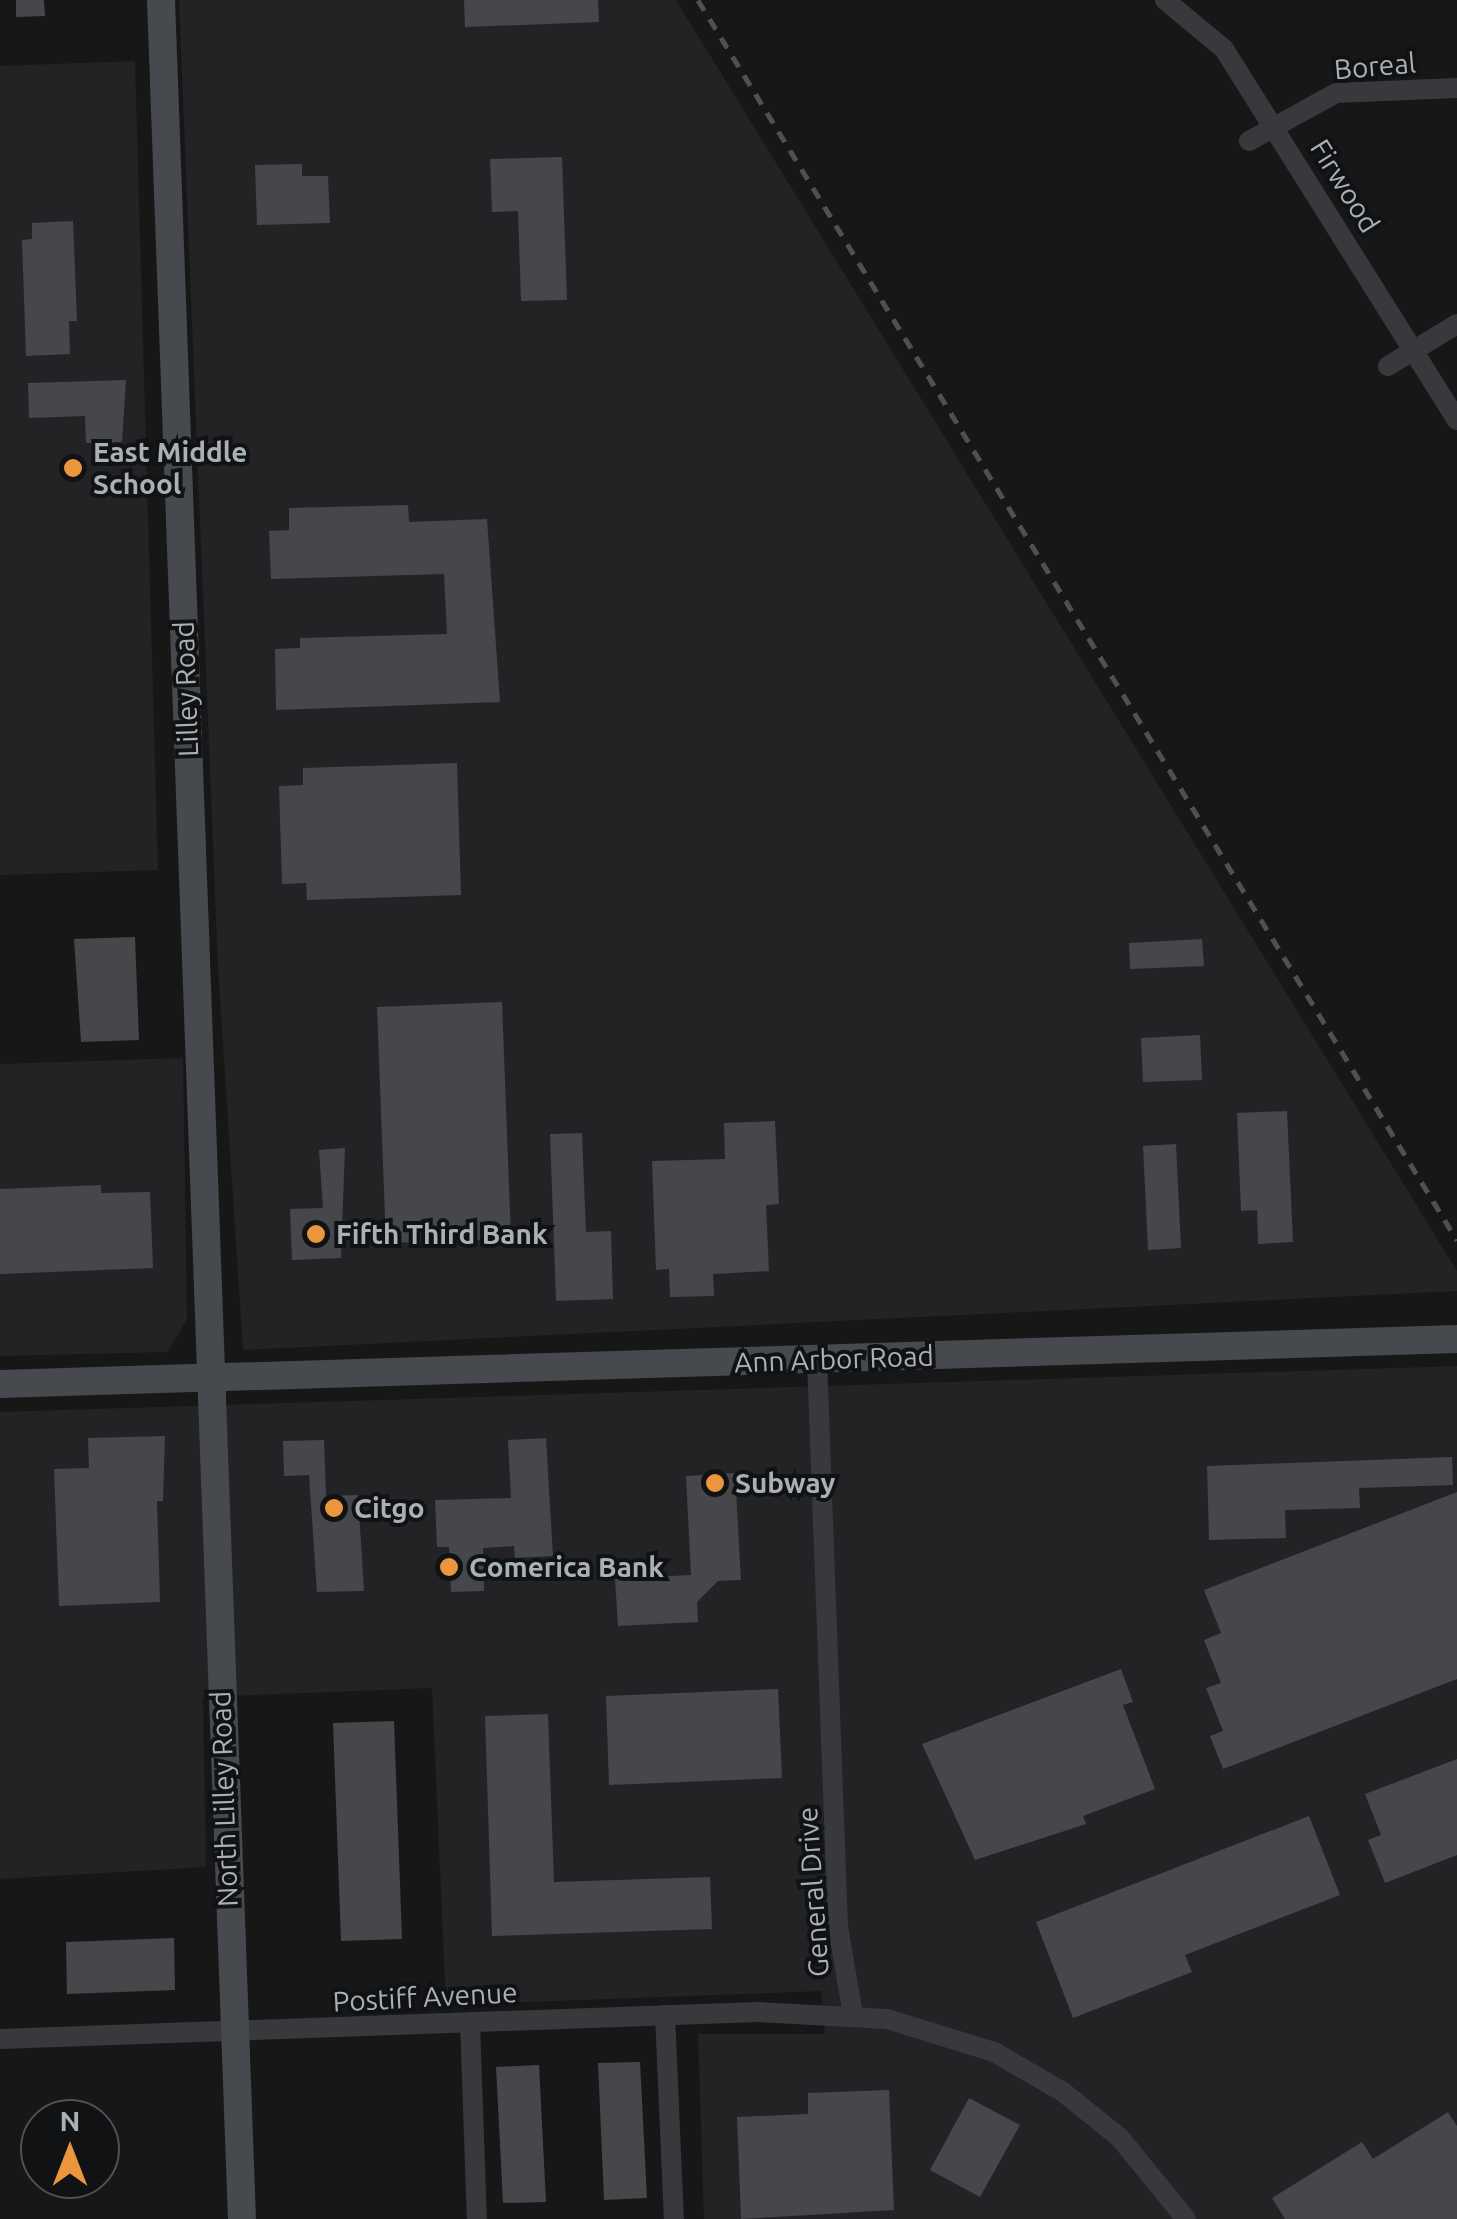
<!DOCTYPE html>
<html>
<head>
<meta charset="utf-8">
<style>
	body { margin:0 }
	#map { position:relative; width:1457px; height:2219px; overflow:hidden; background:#171718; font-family:Ubuntu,sans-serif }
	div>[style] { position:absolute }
	.built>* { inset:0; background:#232325 }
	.building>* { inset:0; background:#46474b }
	.street>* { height:20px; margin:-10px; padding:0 10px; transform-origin:10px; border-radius:10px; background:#38393d }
	.secondary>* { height:28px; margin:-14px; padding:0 14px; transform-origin:14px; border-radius:14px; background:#46494d }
	.rail>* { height:5px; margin-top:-2.5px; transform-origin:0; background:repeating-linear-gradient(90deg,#4d5054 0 12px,transparent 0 22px) }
	.dots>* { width:28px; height:28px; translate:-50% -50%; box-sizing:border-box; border:5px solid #111213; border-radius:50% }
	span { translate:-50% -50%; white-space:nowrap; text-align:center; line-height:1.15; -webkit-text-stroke:8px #111213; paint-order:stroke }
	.street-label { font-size:28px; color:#a9b0b8 }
	.poi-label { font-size:28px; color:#a9b0b8; font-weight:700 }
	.left { translate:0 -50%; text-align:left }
	.north { position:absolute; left:20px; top:2099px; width:100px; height:100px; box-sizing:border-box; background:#111213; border:2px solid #4e5155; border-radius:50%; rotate:0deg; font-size:28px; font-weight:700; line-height:40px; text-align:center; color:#a9b0b8 }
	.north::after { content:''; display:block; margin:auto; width:35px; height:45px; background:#eb963c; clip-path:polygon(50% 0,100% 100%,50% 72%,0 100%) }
</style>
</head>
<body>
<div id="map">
	<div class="built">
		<div style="clip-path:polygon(179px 0,676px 0,1457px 1271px,1457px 1291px,243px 1350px,218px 968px)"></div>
		<div style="clip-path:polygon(135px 61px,158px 870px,0 875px,0 66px)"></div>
		<div style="clip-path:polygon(183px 1058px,187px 1320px,167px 1352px,0 1356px,0 1064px)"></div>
		<div style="clip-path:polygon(1457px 1366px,1457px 2219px,704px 2219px,698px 2034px,825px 2034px,821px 1991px,446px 2005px,432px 1688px,203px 1697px,206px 1867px,0 1879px,0 1412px)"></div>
	</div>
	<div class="building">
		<div style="clip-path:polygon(16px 0,44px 0,45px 16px,16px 17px)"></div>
		<div style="clip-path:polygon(464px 0,598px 0,599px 22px,465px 27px)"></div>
		<div style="clip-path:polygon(562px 157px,567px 300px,521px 301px,518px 211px,492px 212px,490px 159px)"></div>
		<div style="clip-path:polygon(302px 164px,302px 176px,328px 176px,330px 223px,257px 225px,255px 165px)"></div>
		<div style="clip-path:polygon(73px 221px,77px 321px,69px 321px,70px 354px,26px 356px,22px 240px,32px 239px,32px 223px)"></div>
		<div style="clip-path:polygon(126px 380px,122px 442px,86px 443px,85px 416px,29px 418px,28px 383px)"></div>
		<div style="clip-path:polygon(408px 505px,409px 522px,487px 519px,500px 702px,276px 710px,275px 649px,300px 648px,300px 638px,447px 634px,444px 574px,271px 579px,269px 531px,289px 530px,289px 508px)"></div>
		<div style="clip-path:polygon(457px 763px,461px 895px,307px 900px,306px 883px,282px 884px,279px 786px,303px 785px,303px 768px)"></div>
		<div style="clip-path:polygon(135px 937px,139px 1040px,81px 1042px,74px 939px)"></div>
		<div style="clip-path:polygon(1202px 939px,1204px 966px,1130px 969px,1129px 943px)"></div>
		<div style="clip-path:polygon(502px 1002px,511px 1239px,386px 1243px,377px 1007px)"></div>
		<div style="clip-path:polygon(1200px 1035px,1202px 1080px,1143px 1082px,1141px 1038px)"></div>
		<div style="clip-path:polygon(1287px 1111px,1293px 1242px,1258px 1244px,1257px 1210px,1241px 1211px,1237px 1113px)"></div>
		<div style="clip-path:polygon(775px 1121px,779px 1204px,766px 1205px,769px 1271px,713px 1274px,714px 1296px,670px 1297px,669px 1269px,656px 1270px,652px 1161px,725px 1159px,724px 1123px)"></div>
		<div style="clip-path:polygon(582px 1133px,586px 1232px,611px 1231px,613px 1299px,556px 1301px,550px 1134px)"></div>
		<div style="clip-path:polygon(1176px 1144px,1181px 1248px,1148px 1250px,1143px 1146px)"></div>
		<div style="clip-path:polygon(345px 1148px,341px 1258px,292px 1260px,290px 1209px,323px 1208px,319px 1150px)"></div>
		<div style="clip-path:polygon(101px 1185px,101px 1193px,150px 1192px,153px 1268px,0 1274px,0 1189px)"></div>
		<div style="clip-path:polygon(165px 1436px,163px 1501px,157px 1501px,160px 1602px,59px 1606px,54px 1469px,89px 1468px,88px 1438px)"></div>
		<div style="clip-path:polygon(546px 1438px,553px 1556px,515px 1558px,514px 1546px,483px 1548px,484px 1591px,451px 1592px,449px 1547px,437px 1547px,435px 1500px,511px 1498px,508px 1440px)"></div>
		<div style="clip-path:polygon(324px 1440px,326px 1496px,358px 1495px,364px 1591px,317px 1592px,309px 1475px,284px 1476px,283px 1441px)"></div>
		<div style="clip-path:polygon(1452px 1457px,1453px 1485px,1359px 1488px,1360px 1508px,1285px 1510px,1286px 1538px,1209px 1540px,1207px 1466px)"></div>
		<div style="clip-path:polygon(735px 1473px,741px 1580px,718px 1581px,697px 1602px,698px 1622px,618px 1626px,615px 1579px,691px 1575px,686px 1476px)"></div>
		<div style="clip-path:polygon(1457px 1492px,1457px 1679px,1223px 1769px,1210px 1736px,1223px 1731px,1206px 1688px,1221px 1683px,1204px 1640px,1221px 1633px,1204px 1590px)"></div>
		<div style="clip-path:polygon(1121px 1669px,1133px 1702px,1123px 1705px,1155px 1789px,1083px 1816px,1086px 1824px,975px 1860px,922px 1744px)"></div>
		<div style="clip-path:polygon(778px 1689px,782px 1778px,609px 1785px,606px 1696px)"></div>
		<div style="clip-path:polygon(548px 1714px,554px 1882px,710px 1877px,712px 1929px,492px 1936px,485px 1716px)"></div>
		<div style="clip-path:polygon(394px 1721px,402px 1939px,341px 1941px,333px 1723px)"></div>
		<div style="clip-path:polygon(1457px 1759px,1457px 1855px,1385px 1883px,1368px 1840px,1381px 1835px,1365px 1794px)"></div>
		<div style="clip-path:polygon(1309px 1816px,1340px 1895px,1185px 1955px,1192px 1972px,1073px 2018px,1036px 1922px)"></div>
		<div style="clip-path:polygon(174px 1938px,175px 1990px,67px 1994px,66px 1942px)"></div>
		<div style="clip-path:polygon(640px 2062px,647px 2198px,604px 2200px,598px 2063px)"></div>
		<div style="clip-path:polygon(539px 2065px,546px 2202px,503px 2203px,496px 2067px)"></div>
		<div style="clip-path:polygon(889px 2090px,894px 2210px,741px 2219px,737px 2117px,808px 2114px,808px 2093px)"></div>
		<div style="clip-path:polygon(969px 2098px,1020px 2125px,980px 2197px,930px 2170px)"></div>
		<div style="clip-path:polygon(1448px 2112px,1457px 2126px,1457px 2219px,1285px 2219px,1272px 2198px,1362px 2142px,1373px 2159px)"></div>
	</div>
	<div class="street">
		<div style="left:1165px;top:0;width:77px;rotate:39.7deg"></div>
		<div style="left:1224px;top:49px;width:438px;rotate:57.9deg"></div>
		<div style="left:1249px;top:141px;width:99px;rotate:-28.9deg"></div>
		<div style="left:1336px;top:93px;width:121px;rotate:-2.4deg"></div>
		<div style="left:1388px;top:366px;width:81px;rotate:-31.3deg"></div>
		<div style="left:817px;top:1360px;width:567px;rotate:87.88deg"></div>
		<div style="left:838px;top:1927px;width:89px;rotate:80.3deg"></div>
		<div style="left:665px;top:2015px;width:204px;rotate:87.5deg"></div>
		<div style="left:470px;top:2022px;width:197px;rotate:88deg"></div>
		<div style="left:0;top:2039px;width:758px;rotate:-2.04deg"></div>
		<div style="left:758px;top:2012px;width:129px;rotate:3.1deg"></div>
		<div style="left:887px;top:2019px;width:112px;rotate:17.1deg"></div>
		<div style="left:994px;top:2052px;width:80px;rotate:30.1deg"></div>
		<div style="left:1063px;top:2092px;width:73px;rotate:38.9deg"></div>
		<div style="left:1120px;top:2138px;width:104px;rotate:50.8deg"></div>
	</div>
	<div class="secondary">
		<div style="left:161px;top:0;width:2220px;rotate:87.91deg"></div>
		<div style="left:0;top:1384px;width:1458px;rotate:-1.77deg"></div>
	</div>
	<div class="rail">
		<div style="left:698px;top:0;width:1454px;rotate:58.53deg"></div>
	</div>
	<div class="dots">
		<div style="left:73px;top:468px;background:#eb963c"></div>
		<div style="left:316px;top:1234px;background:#eb963c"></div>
		<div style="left:715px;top:1483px;background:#eb963c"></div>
		<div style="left:334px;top:1508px;background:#eb963c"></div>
		<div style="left:449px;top:1567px;background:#eb963c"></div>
	</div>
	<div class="street-label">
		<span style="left:1375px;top:66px;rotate:-5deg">Boreal</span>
		<span style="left:1345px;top:186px;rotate:58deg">Firwood</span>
		<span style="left:186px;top:689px;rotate:-92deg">Lilley Road</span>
		<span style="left:834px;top:1359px;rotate:-2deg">Ann Arbor Road</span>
		<span style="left:224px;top:1799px;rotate:-92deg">North Lilley Road</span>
		<span style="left:813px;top:1892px;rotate:-94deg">General Drive</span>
		<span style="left:425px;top:1997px;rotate:-3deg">Postiff Avenue</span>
	</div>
	<div class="poi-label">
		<span class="left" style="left:93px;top:468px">East Middle<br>School</span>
		<span class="left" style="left:336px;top:1234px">Fifth Third Bank</span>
		<span class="left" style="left:735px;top:1483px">Subway</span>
		<span class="left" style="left:354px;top:1508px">Citgo</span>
		<span class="left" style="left:469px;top:1567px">Comerica Bank</span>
	</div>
	<div class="north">N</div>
</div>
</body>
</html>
